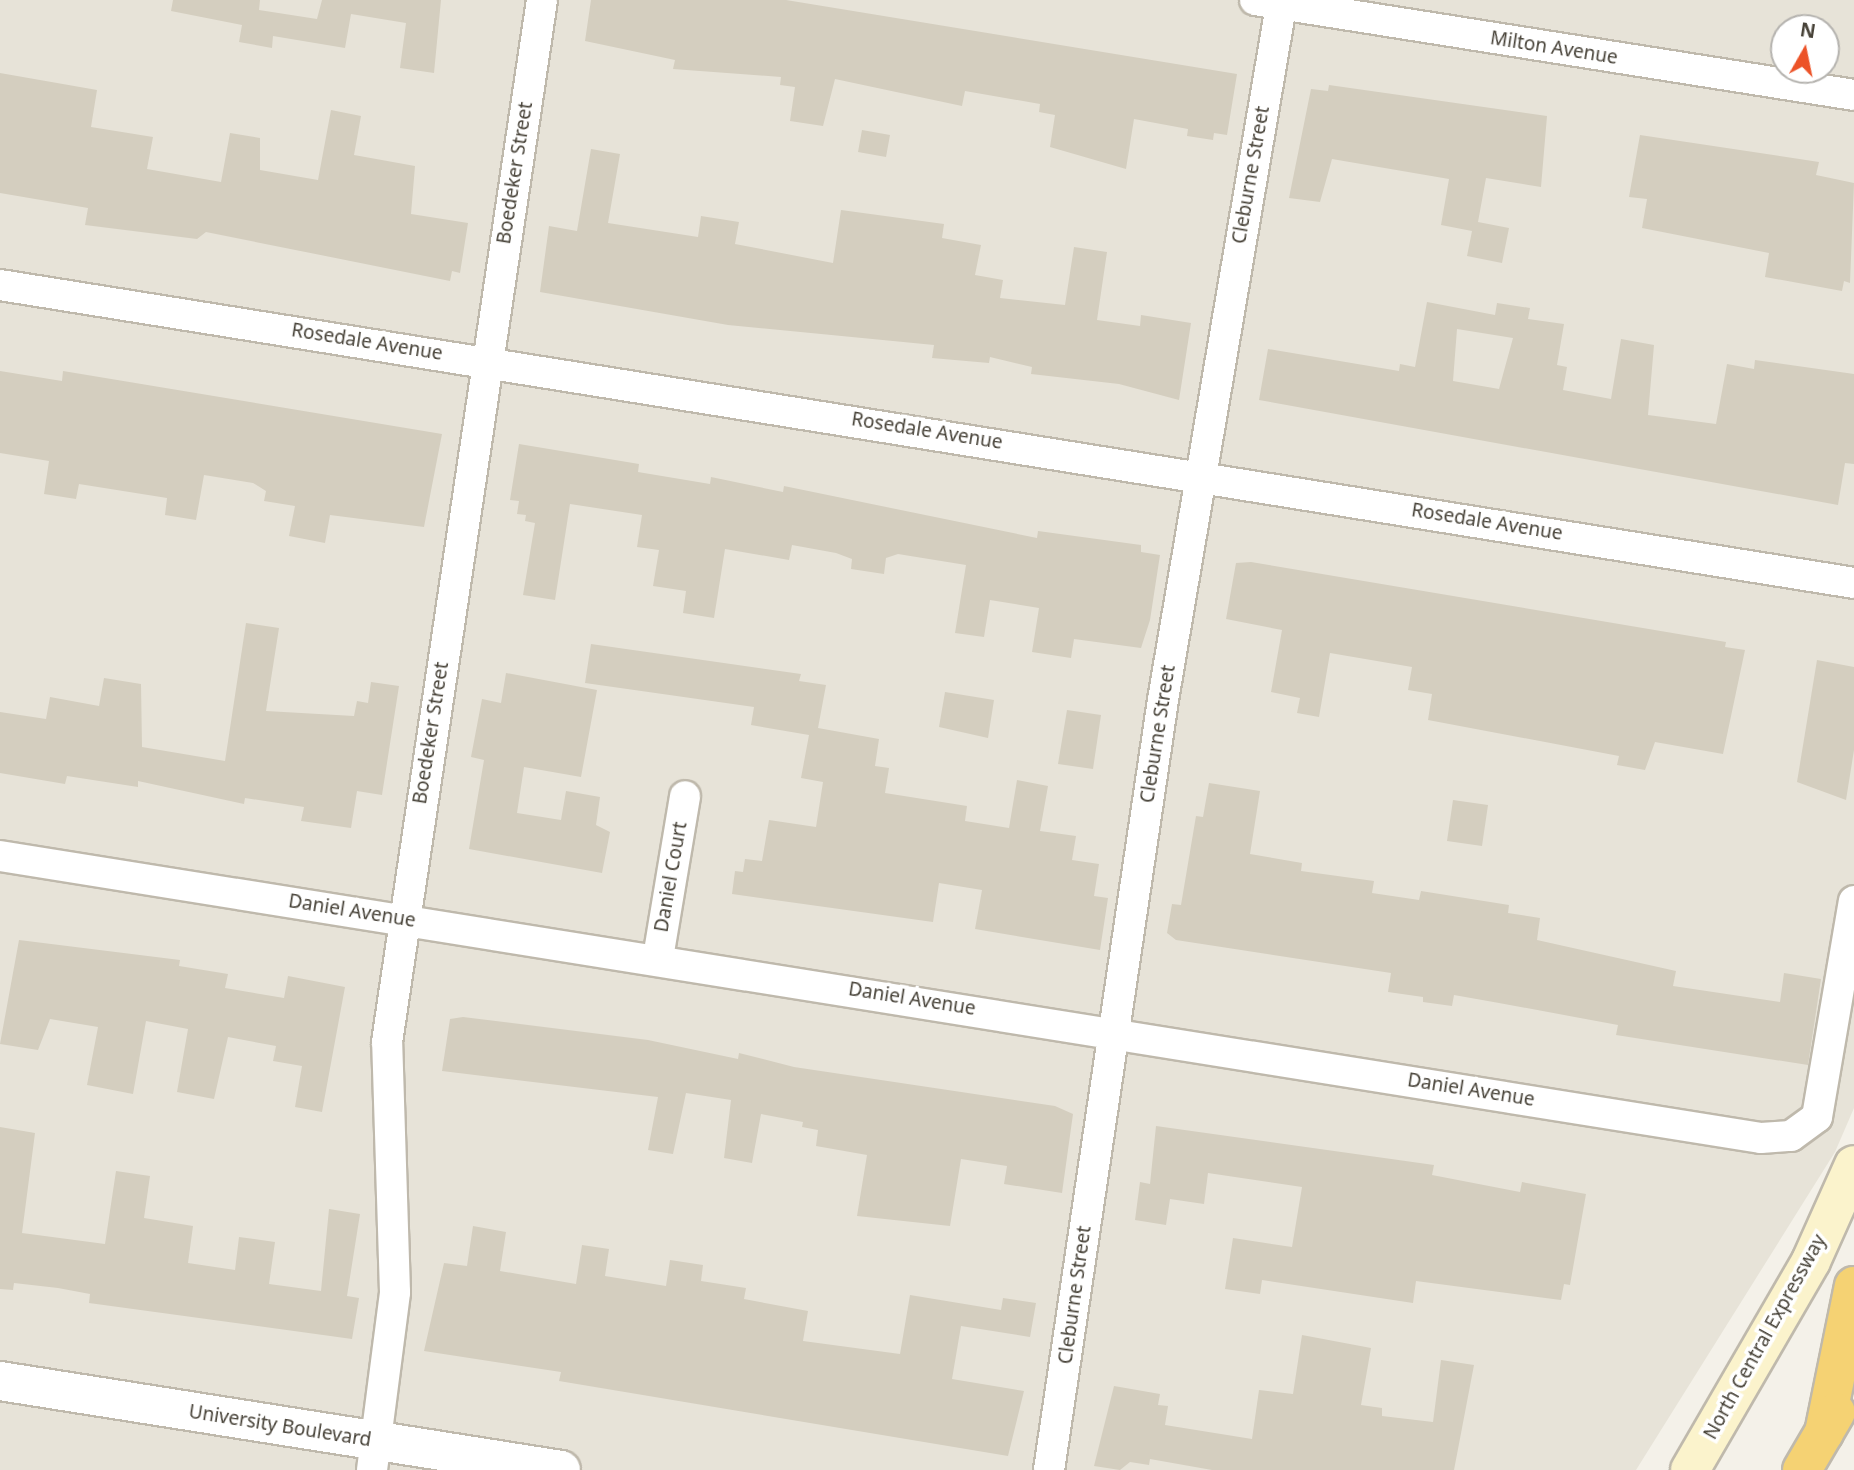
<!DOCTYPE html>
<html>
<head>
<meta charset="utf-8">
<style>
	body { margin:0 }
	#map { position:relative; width:1854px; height:1470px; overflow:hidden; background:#f4f1e9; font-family:"Noto Sans",sans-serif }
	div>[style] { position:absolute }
	.residential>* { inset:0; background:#e7e3d8 }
	.building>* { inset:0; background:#d4cebf }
	.roads { filter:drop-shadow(2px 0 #bfb9ac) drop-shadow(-2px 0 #bfb9ac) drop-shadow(0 2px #bfb9ac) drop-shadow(0 -2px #bfb9ac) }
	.minor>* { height:30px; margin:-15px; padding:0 15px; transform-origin:15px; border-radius:15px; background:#fff }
	.tertiary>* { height:38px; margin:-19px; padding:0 19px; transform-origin:19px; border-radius:19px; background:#fff }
	.secondary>* { height:38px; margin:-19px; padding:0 19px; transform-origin:19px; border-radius:19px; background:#fbf3cc }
	.motorway>* { height:38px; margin:-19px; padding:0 19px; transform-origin:19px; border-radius:19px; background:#f5d273 }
	span { translate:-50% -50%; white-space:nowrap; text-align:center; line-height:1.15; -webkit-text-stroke:7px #fff; paint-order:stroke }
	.street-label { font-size:19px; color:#474238 }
	.north { position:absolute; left:1770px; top:14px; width:70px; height:70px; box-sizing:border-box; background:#fff; border:2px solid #b5b3af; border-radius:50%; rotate:9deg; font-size:19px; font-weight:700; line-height:28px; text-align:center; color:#474238 }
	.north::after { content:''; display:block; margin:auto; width:24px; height:32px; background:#ec5328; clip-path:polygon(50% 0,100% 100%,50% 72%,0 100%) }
</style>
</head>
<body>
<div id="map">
	<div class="residential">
		<div style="clip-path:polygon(evenodd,0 0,1854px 0,1854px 1108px,1835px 1152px,1636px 1470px,0 1470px,0 0,1784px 28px,1826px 28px,1826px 70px,1784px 70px,1784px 28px)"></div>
	</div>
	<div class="building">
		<div style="clip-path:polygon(173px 0,260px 0,259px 10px,317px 19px,322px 0,441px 0,434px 73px,400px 68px,406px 23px,351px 14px,345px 48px,273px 36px,272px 48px,239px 42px,242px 25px,171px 11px)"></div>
		<div style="clip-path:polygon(591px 0,786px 0,1237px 74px,1227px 135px,1214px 133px,1213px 140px,1187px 136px,1188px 129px,1134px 119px,1126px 169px,1050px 147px,1055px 115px,1039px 112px,1040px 104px,965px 91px,962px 106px,835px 79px,823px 126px,790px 121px,795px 87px,780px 85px,781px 77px,673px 69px,675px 60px,585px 41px)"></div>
		<div style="clip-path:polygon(0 73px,97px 90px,91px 127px,153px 137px,147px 169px,221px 182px,230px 133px,260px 138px,260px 170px,318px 180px,331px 110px,361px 116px,354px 155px,415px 166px,411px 214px,468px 223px,460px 273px,452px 271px,450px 281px,206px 232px,197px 239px,85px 225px,88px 208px,0 193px)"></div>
		<div style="clip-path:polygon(1329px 85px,1547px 116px,1541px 187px,1486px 178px,1478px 222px,1509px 228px,1502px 263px,1467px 256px,1472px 231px,1441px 225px,1449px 179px,1332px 159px,1320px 202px,1289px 198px,1311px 89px,1328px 91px)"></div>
		<div style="clip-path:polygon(862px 130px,890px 135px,886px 157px,858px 152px)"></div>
		<div style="clip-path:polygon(1640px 135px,1819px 162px,1816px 175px,1854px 183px,1850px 283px,1844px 281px,1842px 291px,1765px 277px,1769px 253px,1642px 228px,1647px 199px,1629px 197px)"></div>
		<div style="clip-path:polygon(591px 149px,620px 154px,608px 223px,698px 237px,701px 216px,739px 222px,735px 244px,833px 263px,841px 210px,944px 224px,942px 238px,981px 245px,975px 275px,1003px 280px,1000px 298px,1065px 305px,1074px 247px,1107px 252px,1097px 320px,1140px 326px,1141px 315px,1191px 323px,1179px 400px,1119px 384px,1031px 374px,1032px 367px,990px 357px,989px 363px,932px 358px,934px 345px,728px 325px,540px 292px,549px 226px,577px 231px)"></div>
		<div style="clip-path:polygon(evenodd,1427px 302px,1495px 315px,1497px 303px,1530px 308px,1528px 319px,1564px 324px,1557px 365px,1567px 367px,1563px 390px,1611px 399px,1621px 339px,1654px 345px,1648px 415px,1716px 424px,1727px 364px,1754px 369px,1755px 360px,1854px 374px,1854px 464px,1845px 463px,1838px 505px,1259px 400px,1268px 349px,1399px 371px,1400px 364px,1415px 367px,1427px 302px,1457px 329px,1513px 338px,1499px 389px,1453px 381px,1457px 329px)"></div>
		<div style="clip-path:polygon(0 371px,62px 381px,63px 371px,442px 434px,424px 527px,330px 515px,325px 543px,289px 536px,295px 506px,264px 501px,266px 491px,253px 483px,204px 475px,196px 520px,165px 515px,167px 498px,79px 484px,76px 499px,44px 494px,49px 461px,0 453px)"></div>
		<div style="clip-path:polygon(519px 444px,639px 464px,638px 472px,710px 484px,711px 477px,783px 492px,784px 486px,1037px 538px,1038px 531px,1141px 545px,1141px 552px,1160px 555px,1150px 620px,1141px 648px,1074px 639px,1071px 658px,1032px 652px,1039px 608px,990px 600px,984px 637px,955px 633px,966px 565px,898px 554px,886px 558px,884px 574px,851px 569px,852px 559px,836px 553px,792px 545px,789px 560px,725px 549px,714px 618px,683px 613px,686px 591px,653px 586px,659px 550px,637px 547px,642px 515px,570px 504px,555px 600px,523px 595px,535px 523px,525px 521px,526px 515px,517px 514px,519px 501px,510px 500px)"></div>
		<div style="clip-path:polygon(1251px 562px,1726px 642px,1725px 647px,1745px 650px,1723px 754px,1655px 742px,1645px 770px,1617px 765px,1619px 756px,1428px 720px,1432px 694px,1408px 690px,1412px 667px,1330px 653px,1319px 717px,1297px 713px,1300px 698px,1271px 692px,1282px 630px,1226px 619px,1236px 563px)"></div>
		<div style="clip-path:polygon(246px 623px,279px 628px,266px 711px,354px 716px,357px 701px,368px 703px,371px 682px,399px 686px,382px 795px,357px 791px,351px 828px,301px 821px,304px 807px,245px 798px,244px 804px,138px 781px,138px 787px,67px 776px,65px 784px,0 773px,0 712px,46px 719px,50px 697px,99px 706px,104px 678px,141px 684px,142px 747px,225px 761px)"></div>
		<div style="clip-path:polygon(591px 644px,801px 674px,799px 681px,826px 685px,818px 728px,879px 739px,875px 766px,889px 768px,885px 793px,967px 806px,965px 821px,1009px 828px,1017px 780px,1048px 786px,1040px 831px,1076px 836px,1072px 860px,1099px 864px,1094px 896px,1108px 898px,1100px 950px,975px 929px,982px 890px,939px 883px,933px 922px,732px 894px,735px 871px,743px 872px,745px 859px,762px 861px,769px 820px,816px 827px,823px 782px,801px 778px,809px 735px,751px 725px,754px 707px,585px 683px)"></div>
		<div style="clip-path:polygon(1817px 660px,1854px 667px,1854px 750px,1846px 800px,1797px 782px)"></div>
		<div style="clip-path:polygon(506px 673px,597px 690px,581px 777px,524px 767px,517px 813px,561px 820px,566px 791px,600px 797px,596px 825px,610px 832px,602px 873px,469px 849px,484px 760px,471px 757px,482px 699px,501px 703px)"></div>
		<div style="clip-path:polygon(945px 692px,994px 700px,988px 738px,939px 727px)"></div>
		<div style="clip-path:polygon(1067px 710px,1101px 715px,1093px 769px,1058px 764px)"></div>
		<div style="clip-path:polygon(1209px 783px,1260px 791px,1250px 854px,1302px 863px,1301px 871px,1374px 881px,1372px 893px,1419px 900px,1421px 891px,1509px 905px,1508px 913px,1540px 918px,1537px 940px,1676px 971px,1673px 986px,1780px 1002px,1784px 973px,1821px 979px,1808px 1065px,1616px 1035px,1618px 1025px,1499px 1003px,1454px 995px,1452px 1006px,1423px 1002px,1423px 997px,1388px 992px,1391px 973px,1176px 940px,1167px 933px,1172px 904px,1181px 905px,1196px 816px,1203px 817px)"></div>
		<div style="clip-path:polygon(1453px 800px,1488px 805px,1482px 846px,1447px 841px)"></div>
		<div style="clip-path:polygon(19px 940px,180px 960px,179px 966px,228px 974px,225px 988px,284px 998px,288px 976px,345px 987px,322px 1112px,295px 1107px,302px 1066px,273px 1061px,276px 1046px,228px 1037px,214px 1099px,177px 1092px,188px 1029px,146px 1021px,133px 1094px,87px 1085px,98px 1027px,50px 1019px,38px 1050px,0 1044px)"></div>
		<div style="clip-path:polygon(463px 1017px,648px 1040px,738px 1059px,739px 1053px,794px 1067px,1055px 1106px,1073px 1114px,1062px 1193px,1004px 1184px,1007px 1166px,961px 1159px,950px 1226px,857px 1216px,867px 1155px,816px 1146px,818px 1130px,802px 1127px,803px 1122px,761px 1114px,752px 1163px,724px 1158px,731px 1100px,686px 1093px,673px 1154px,648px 1150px,658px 1097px,442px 1071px,450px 1019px)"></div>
		<div style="clip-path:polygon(1156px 1126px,1434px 1165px,1432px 1175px,1520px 1192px,1522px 1182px,1586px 1194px,1570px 1285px,1564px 1284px,1561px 1300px,1416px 1281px,1413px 1303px,1262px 1280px,1260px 1294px,1225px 1289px,1233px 1238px,1292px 1247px,1302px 1187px,1208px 1173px,1204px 1204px,1170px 1199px,1166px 1225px,1135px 1220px,1140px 1182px,1150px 1184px)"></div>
		<div style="clip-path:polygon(0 1127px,35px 1133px,22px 1233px,105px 1244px,116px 1171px,150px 1176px,144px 1218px,193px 1226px,188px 1263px,235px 1270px,239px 1237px,275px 1242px,269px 1284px,321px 1291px,329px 1209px,360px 1214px,347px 1296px,359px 1298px,352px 1339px,89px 1303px,90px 1294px,58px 1288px,14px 1283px,13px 1290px,0 1289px)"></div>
		<div style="clip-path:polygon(473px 1226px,506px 1232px,500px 1271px,576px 1284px,582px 1245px,609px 1249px,605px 1276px,666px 1286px,670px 1260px,703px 1265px,701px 1281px,746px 1288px,744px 1299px,808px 1311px,803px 1341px,900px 1354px,910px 1295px,1001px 1310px,1003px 1298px,1036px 1303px,1030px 1337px,961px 1326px,952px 1379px,1024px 1391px,1008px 1456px,559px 1381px,561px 1372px,424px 1351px,444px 1263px,467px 1266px)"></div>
		<div style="clip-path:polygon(1302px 1335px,1371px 1348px,1361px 1405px,1382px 1408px,1382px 1416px,1433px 1422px,1441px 1360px,1474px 1365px,1454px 1470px,1212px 1470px,1150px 1459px,1149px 1465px,1130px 1462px,1120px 1470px,1094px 1466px,1114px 1386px,1160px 1394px,1158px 1405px,1168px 1406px,1165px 1425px,1252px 1439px,1259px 1390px,1293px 1394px)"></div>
	</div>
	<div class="roads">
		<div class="minor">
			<div style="left:1255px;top:0;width:606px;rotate:9.01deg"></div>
			<div style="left:0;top:285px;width:1878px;rotate:9.13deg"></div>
			<div style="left:0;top:856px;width:1783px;rotate:9.1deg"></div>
			<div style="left:1761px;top:1138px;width:30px;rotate:-4deg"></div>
			<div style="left:1791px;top:1136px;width:32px;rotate:-36deg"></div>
			<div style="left:1817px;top:1117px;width:219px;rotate:-80.3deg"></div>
			<div style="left:658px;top:958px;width:164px;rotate:-80.5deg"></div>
			<div style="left:372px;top:1470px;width:179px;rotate:-82.6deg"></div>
			<div style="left:395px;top:1292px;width:250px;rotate:-91.8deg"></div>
			<div style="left:387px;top:1042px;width:1053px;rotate:-81.54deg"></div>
			<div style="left:1049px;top:1470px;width:778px;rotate:-81.58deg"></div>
			<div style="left:1163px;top:700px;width:710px;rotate:-80.35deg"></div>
		</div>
		<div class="tertiary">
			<div style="left:0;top:1381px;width:568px;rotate:9.01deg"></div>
		</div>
		<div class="secondary">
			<div style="left:1690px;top:1470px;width:241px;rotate:-59.9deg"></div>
			<div style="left:1811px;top:1261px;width:105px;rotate:-65.9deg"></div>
		</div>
		<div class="motorway">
			<div style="left:1824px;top:1433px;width:150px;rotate:-78.5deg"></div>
			<div style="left:1802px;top:1470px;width:67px;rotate:-59.6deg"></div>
		</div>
	</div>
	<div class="street-label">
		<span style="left:1554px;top:48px;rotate:9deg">Milton Avenue</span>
		<span style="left:515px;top:173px;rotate:-81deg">Boedeker Street</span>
		<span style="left:1251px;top:175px;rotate:-80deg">Cleburne Street</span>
		<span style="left:367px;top:342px;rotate:9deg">Rosedale Avenue</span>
		<span style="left:927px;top:431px;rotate:9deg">Rosedale Avenue</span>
		<span style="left:1487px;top:522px;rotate:9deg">Rosedale Avenue</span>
		<span style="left:431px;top:733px;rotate:-81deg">Boedeker Street</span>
		<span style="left:1158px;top:734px;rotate:-81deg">Cleburne Street</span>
		<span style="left:671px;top:877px;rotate:-80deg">Daniel Court</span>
		<span style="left:352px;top:911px;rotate:9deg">Daniel Avenue</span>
		<span style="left:912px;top:999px;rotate:9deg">Daniel Avenue</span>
		<span style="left:1471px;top:1090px;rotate:9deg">Daniel Avenue</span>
		<span style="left:1075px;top:1295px;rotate:-82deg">Cleburne Street</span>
		<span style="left:1765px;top:1337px;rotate:-61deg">North Central Expressway</span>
		<span style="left:280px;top:1426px;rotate:9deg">University Boulevard</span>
	</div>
	<div class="north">N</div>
</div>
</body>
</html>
